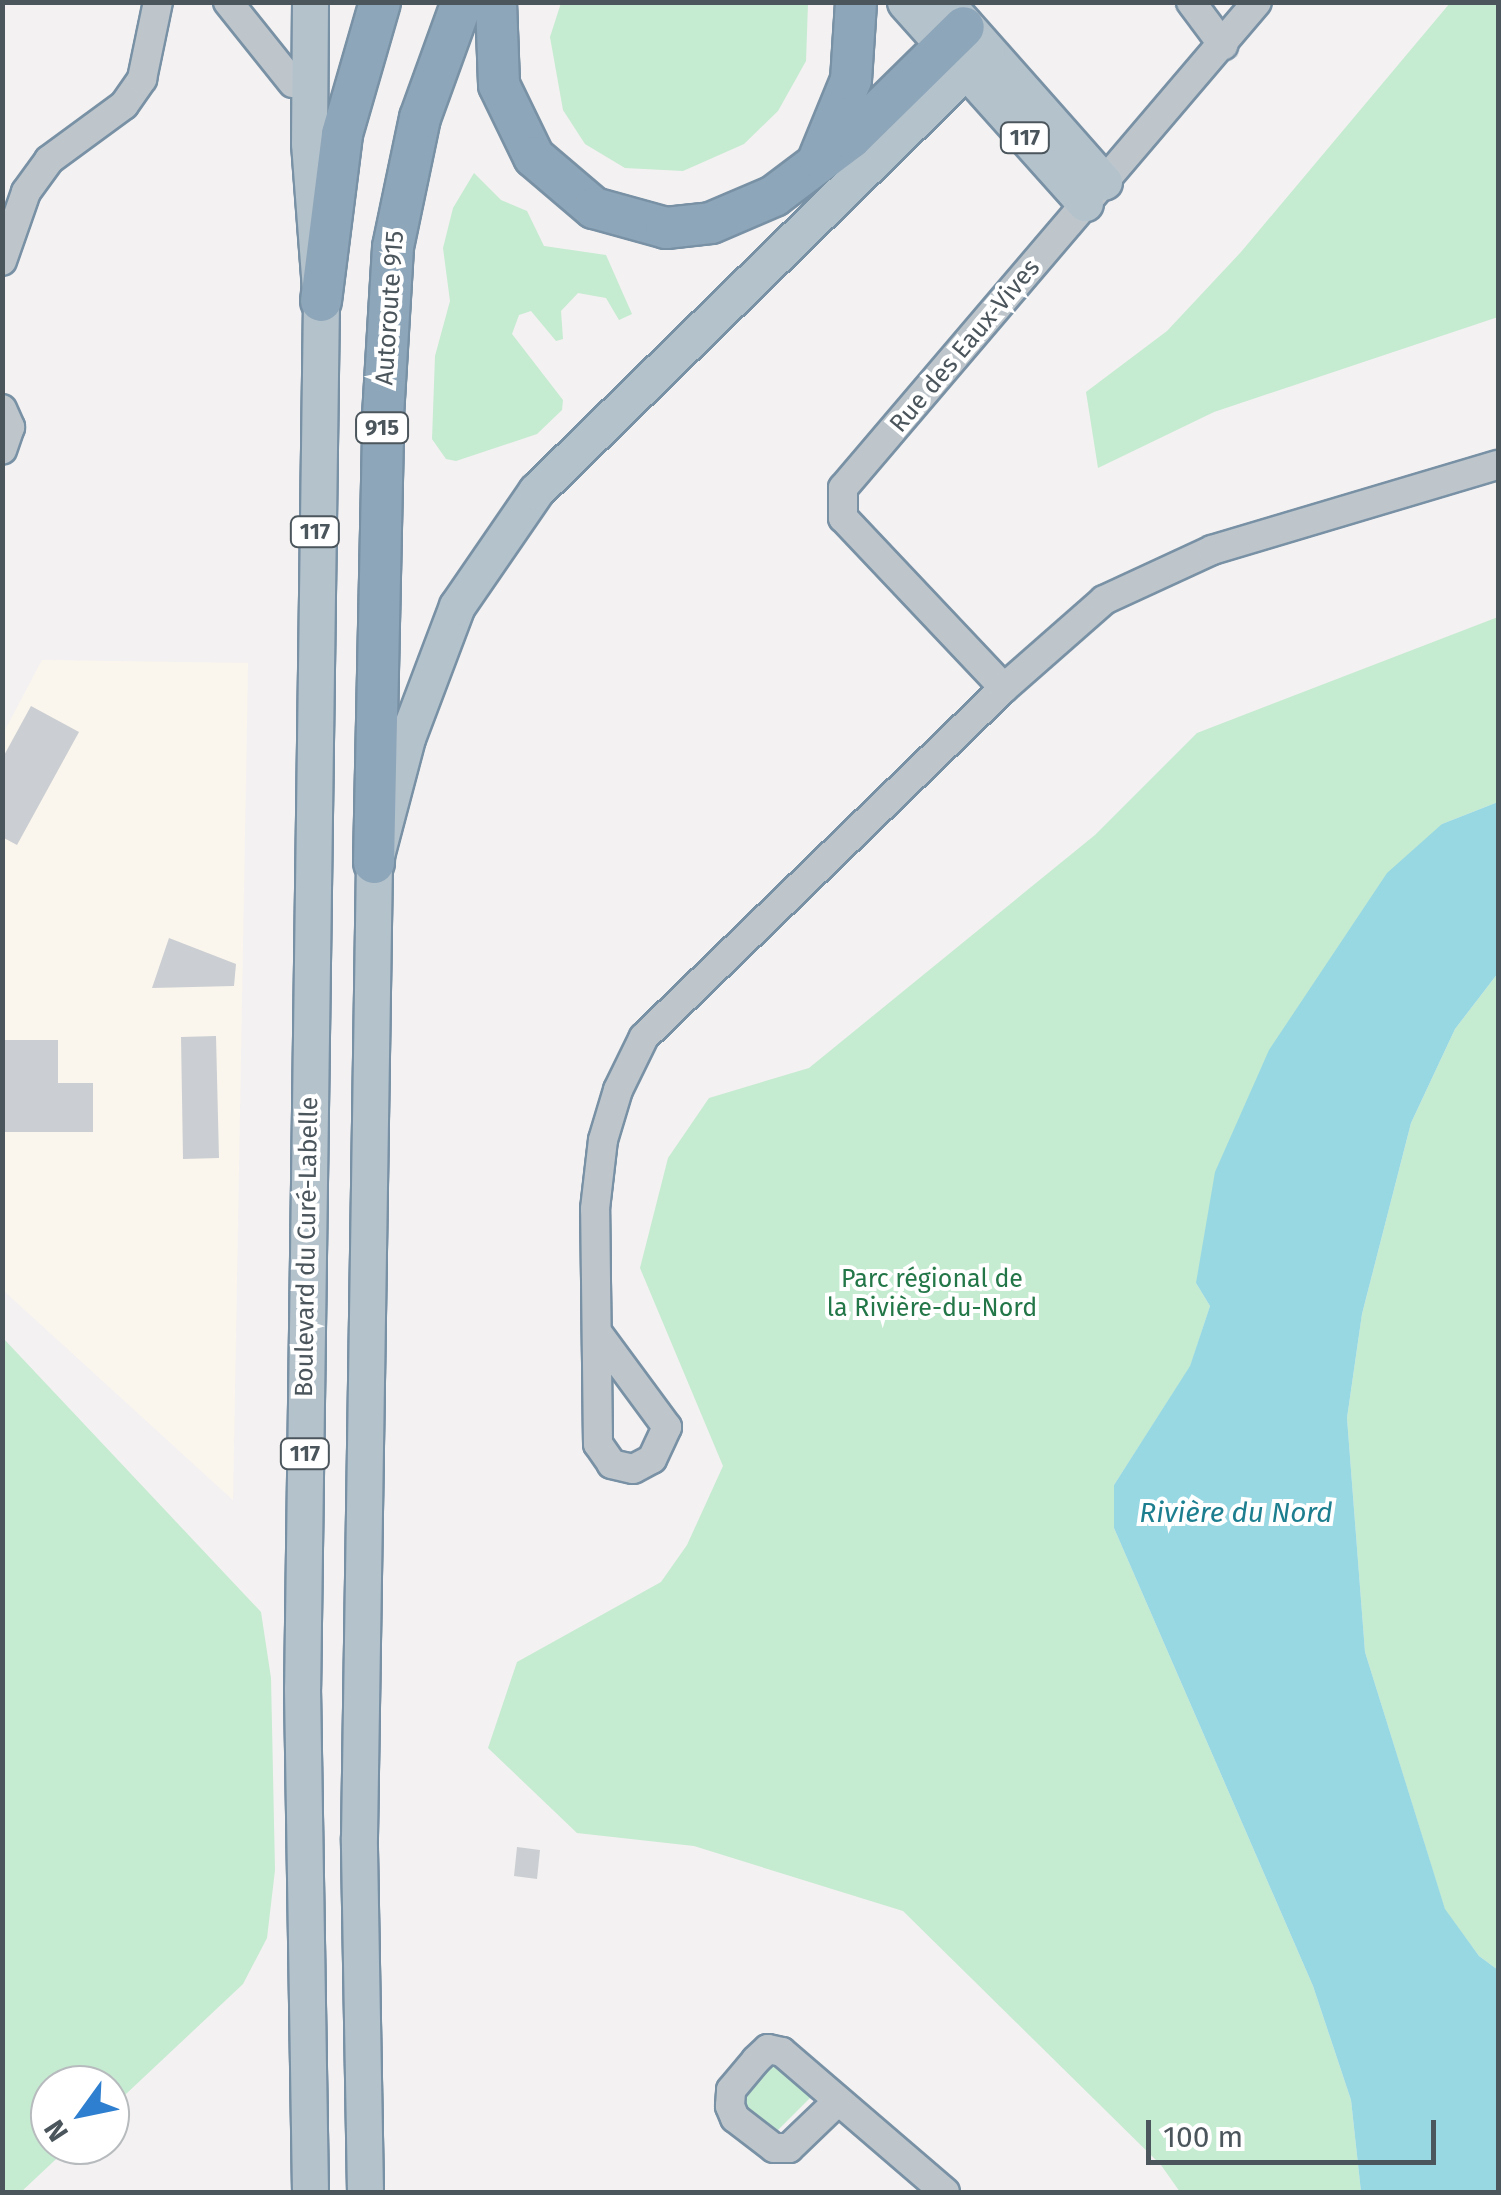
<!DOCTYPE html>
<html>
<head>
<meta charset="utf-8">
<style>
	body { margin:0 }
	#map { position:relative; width:1501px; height:2195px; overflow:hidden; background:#f3f1f1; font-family:"Fira Sans",sans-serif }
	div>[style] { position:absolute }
	.commercial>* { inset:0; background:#fbf6ed }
	.green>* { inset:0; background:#c5ebd1 }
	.water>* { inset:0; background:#97d8e3 }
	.building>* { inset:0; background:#cbced2 }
	.roads { filter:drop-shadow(2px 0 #7991a5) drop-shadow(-2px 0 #7991a5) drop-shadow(0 2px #7991a5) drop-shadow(0 -2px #7991a5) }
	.minor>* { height:28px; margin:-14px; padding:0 14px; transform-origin:14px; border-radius:14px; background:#bec6cc }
	.major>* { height:35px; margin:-17.5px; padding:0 17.5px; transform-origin:17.5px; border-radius:17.5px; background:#b4c2cc }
	.highway>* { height:40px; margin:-20px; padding:0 20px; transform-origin:20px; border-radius:20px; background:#8ea6b9 }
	span { translate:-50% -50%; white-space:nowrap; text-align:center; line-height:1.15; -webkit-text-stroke:8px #fff; paint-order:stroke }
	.shield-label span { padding:2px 8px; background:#fff; border:2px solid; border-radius:8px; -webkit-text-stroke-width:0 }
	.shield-label { font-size:22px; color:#4b555c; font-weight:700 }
	.street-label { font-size:25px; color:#4b555c }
	.park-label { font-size:25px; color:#227647 }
	.water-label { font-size:28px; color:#1c7e8f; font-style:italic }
	.frame { position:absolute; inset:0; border:5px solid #4b555c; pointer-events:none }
	.north { position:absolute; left:30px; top:2065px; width:100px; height:100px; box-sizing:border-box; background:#fff; border:2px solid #b7bbbe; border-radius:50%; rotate:237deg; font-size:28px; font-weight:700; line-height:40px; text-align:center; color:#4b555c }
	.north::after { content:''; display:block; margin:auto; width:35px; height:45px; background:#2e7fd0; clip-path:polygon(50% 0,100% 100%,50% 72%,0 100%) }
	.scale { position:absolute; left:1146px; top:2120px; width:290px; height:45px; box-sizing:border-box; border:5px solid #4b555c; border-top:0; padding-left:12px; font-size:30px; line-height:35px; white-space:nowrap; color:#4b555c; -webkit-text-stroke:8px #fff; paint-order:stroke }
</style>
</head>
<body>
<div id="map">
	<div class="commercial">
		<div style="clip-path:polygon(42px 660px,248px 663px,233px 1500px,3px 1290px,2px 736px)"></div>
	</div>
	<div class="green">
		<div style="clip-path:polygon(561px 3px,808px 3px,806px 61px,778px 111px,744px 144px,683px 171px,625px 168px,585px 144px,563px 110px,550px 37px)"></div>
		<div style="clip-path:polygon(1450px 3px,1498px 3px,1498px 317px,1214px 412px,1098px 468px,1086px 392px,1167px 331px,1241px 252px)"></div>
		<div style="clip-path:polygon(474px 173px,501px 200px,527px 211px,544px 246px,606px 255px,632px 314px,619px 320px,606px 298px,578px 293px,561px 311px,563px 339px,556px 341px,531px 311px,519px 315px,512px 334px,563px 400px,562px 410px,537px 434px,456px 461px,446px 459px,432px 439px,435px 356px,450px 301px,443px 248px,453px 208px)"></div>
		<div style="clip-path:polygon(1498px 617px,1498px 802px,1442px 824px,1196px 1283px,1210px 1306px,1190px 1367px,1114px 1485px,1114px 1528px,1313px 1986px,1351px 2100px,1361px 2192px,1180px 2192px,1161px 2165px,903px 1911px,694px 1846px,577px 1833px,488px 1748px,517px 1662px,661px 1582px,687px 1545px,723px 1466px,640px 1268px,668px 1158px,709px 1098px,809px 1068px,1095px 835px,1197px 733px)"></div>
		<div style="clip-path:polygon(1498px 973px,1498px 1970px,1479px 1956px,1445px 1910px,1365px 1652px,1347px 1418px,1362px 1314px,1411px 1123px,1455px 1029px)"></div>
		<div style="clip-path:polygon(3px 1338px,261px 1612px,271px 1678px,275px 1870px,267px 1938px,243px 1984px,110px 2109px,110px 2085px,50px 2085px,50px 2145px,71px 2145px,21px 2192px,2px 2192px)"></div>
		<div style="clip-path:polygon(770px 2056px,812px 2096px,774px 2134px,742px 2111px,738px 2092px)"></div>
	</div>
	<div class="water">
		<div style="clip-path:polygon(1498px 802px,1498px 973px,1455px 1029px,1411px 1123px,1362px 1314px,1347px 1418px,1365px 1652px,1445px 1909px,1479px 1956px,1498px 1970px,1498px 2192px,1361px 2192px,1351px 2100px,1313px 1986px,1114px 1528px,1114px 1485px,1190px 1366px,1210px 1306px,1196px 1283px,1215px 1172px,1269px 1050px,1387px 873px,1442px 824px)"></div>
	</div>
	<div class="building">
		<div style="clip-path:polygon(31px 706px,79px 732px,17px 845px,2px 837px,2px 759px)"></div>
		<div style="clip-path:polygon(169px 938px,236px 964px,234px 986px,152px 988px)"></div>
		<div style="clip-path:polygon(216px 1036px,219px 1158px,183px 1159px,181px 1037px)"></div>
		<div style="clip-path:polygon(2px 1040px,58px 1040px,58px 1083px,93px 1083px,93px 1132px,2px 1132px)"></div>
		<div style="clip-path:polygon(517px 1847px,540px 1850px,537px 1879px,514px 1876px)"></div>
	</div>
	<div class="roads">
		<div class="minor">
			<div style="left:228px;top:2px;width:104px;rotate:51.3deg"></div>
			<div style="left:1191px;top:2px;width:54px;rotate:53.3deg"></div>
			<div style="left:2px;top:261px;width:73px;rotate:-70.8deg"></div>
			<div style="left:26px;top:192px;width:39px;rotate:-54deg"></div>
			<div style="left:49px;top:160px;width:93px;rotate:-36.3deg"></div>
			<div style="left:124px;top:105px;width:32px;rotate:-55deg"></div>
			<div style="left:142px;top:79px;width:79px;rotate:-78.3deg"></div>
			<div style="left:2px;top:409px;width:20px;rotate:66deg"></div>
			<div style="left:10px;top:427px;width:24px;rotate:109deg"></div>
			<div style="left:1004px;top:688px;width:234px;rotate:-133.4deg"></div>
			<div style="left:843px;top:518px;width:30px;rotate:-90deg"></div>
			<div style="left:843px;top:488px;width:638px;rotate:-49.57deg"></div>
			<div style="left:597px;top:1332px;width:118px;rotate:53.6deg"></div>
			<div style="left:667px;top:1427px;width:35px;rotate:115deg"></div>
			<div style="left:652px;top:1459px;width:21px;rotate:152deg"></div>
			<div style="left:633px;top:1469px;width:22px;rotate:-167deg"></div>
			<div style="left:612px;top:1464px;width:24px;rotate:-125deg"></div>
			<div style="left:598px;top:1444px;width:235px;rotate:-90.7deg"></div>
			<div style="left:595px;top:1209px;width:69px;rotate:-83.4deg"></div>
			<div style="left:603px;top:1140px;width:52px;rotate:-73.3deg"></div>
			<div style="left:618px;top:1090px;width:59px;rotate:-63.9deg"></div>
			<div style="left:644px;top:1037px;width:501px;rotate:-44.11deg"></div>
			<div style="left:1004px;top:688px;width:133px;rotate:-41.3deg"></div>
			<div style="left:1104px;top:600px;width:119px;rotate:-24.8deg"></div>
			<div style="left:1212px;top:550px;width:298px;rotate:-16.6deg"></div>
			<div style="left:838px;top:2101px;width:68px;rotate:136.2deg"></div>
			<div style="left:789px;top:2148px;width:15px;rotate:180deg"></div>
			<div style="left:774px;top:2148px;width:49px;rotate:-142.4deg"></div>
			<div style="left:735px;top:2118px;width:13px;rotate:-113deg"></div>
			<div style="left:730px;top:2106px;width:16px;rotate:-86deg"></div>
			<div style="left:731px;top:2090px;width:39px;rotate:-50deg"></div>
			<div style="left:756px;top:2060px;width:16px;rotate:-43deg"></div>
			<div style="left:768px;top:2049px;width:14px;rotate:12deg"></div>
			<div style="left:782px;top:2052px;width:215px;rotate:40.7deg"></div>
		</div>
		<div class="major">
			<div style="left:310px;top:2px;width:141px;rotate:90.4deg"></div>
			<div style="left:309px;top:143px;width:158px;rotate:85.7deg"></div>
			<div style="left:321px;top:301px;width:1387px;rotate:90.78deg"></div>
			<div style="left:302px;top:1688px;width:504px;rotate:89.09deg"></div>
			<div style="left:905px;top:2px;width:270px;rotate:48.2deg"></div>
			<div style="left:945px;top:2px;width:240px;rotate:48.5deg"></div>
			<div style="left:365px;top:2192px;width:355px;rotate:-91deg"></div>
			<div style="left:359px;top:1837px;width:974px;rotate:-89.12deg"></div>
			<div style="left:374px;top:863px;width:129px;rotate:-75.2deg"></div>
			<div style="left:407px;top:738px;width:141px;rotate:-69.3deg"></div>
			<div style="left:457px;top:606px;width:140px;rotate:-55.5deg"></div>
			<div style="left:536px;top:491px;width:629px;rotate:-44.36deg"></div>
		</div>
		<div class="highway">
			<div style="left:496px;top:2px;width:83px;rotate:87.9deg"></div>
			<div style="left:499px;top:85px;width:80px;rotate:64.1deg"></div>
			<div style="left:534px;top:157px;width:79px;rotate:40.4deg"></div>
			<div style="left:594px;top:208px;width:75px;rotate:15.5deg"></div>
			<div style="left:666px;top:228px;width:45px;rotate:-6.3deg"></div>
			<div style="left:711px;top:223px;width:69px;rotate:-23.2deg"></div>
			<div style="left:774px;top:196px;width:96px;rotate:-37deg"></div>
			<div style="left:851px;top:138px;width:158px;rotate:-44.5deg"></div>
			<div style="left:819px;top:158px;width:84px;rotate:-67.7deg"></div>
			<div style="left:851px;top:80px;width:78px;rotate:-86.3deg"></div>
			<div style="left:321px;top:301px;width:168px;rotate:-82.8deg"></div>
			<div style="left:342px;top:134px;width:137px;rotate:-73.9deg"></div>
			<div style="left:374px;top:863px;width:447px;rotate:-88.8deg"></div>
			<div style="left:383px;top:416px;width:169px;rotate:-86.6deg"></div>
			<div style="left:393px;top:247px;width:132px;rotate:-78.2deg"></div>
			<div style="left:420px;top:118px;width:123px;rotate:-70.1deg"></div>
		</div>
	</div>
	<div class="shield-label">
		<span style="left:1025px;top:138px">117</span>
		<span style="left:382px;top:428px">915</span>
		<span style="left:315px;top:532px">117</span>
		<span style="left:305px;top:1454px">117</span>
	</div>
	<div class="street-label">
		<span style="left:390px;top:308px;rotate:-86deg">Autoroute 915</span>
		<span style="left:965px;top:346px;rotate:-50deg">Rue des Eaux-Vives</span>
		<span style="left:307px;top:1247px;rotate:-89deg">Boulevard du Curé-Labelle</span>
	</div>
	<div class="park-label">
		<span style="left:932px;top:1294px">Parc régional de<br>la Rivière-du-Nord</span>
	</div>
	<div class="water-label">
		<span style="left:1236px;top:1513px">Rivière du Nord</span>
	</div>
	<div class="frame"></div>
	<div class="north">N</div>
	<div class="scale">100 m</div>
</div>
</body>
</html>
